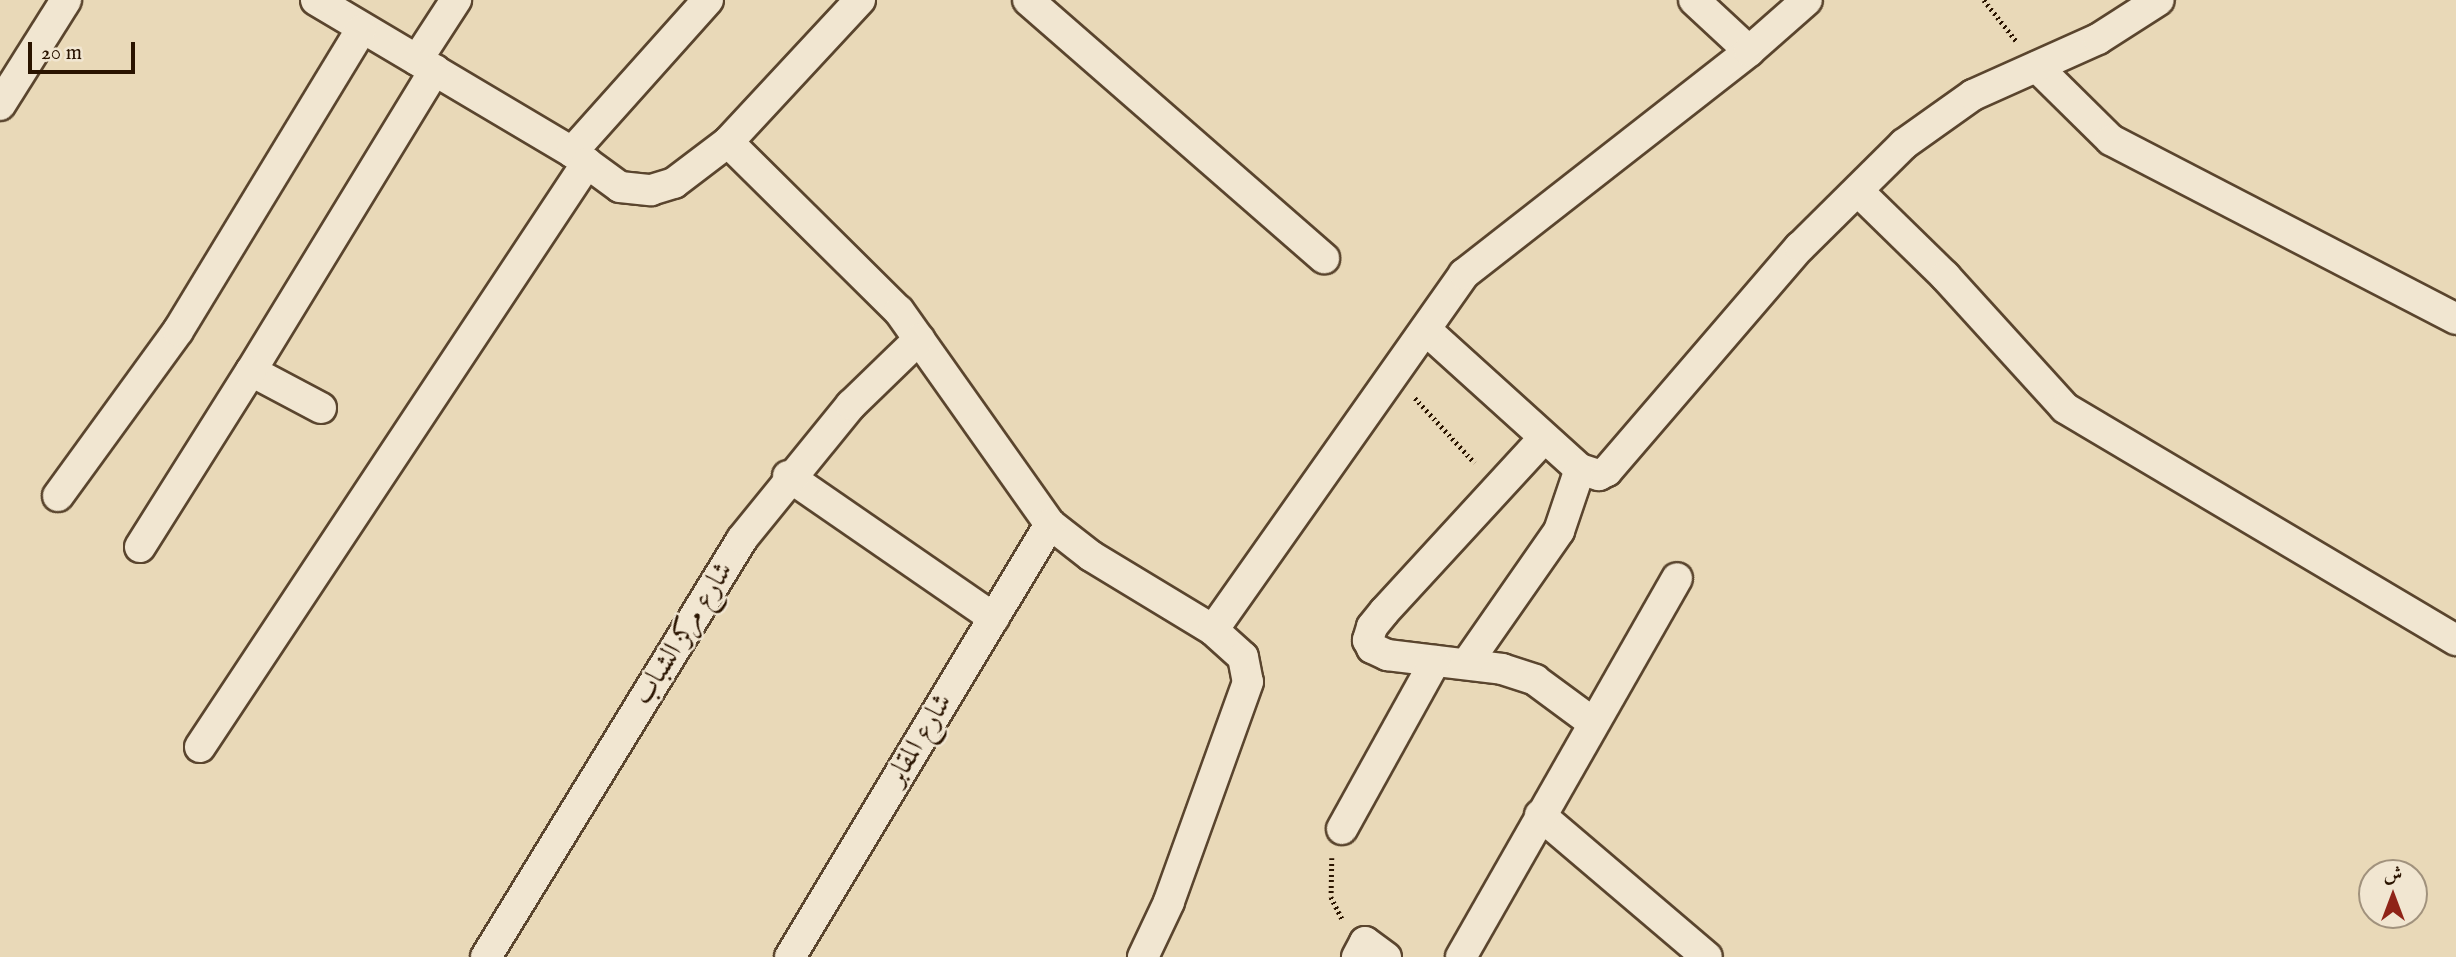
<!DOCTYPE html>
<html>
<head>
<meta charset="utf-8">
<style>
	body { margin:0 }
	#map { position:relative; width:2456px; height:957px; overflow:hidden; background:#e9d9b8; font-family:"IM FELL English",Amiri,serif }
	div>[style] { position:absolute }
	.path>* { height:4.5px; margin-top:-2.25px; transform-origin:0; background:repeating-linear-gradient(90deg,#2a1400 0 2px,transparent 0 5.5px) }
	.roads { filter:drop-shadow(2px 0 #5a452e) drop-shadow(-2px 0 #5a452e) drop-shadow(0 2px #5a452e) drop-shadow(0 -2px #5a452e) }
	.street>* { height:30px; margin:-15px; padding:0 15px; transform-origin:15px; border-radius:15px; background:#f1e6d1 }
	span { translate:-50% -50%; white-space:nowrap; text-align:center; line-height:1.15; -webkit-text-stroke:5px #f1e6d1; paint-order:stroke }
	.street-label { font-size:28px; color:#2a1400 }
	.north { position:absolute; left:2358px; top:859px; width:70px; height:70px; box-sizing:border-box; background:#f1e6d1; border:2px solid #a1927d; border-radius:50%; rotate:0deg; font-size:19px; font-weight:700; line-height:28px; text-align:center; color:#2a1400 }
	.north::after { content:''; display:block; margin:auto; width:24px; height:32px; background:#8f2418; clip-path:polygon(50% 0,100% 100%,50% 72%,0 100%) }
	.scale { position:absolute; left:28px; top:42px; width:107px; height:32px; box-sizing:border-box; border:4px solid #2a1400; border-top:0; padding-left:9px; font-size:21px; line-height:24px; white-space:nowrap; color:#2a1400; -webkit-text-stroke:5px #f1e6d1; paint-order:stroke }
</style>
</head>
<body>
<div id="map">
	<div class="path">
		<div style="left:1984px;top:0;width:53px;rotate:51.8deg"></div>
		<div style="left:1415px;top:398px;width:88px;rotate:47.3deg"></div>
		<div style="left:1332px;top:858px;width:39px;rotate:91deg"></div>
		<div style="left:1331px;top:897px;width:25px;rotate:63deg"></div>
	</div>
	<div class="roads">
		<div class="street">
			<div style="left:316px;top:0;width:298px;rotate:30.7deg"></div>
			<div style="left:572px;top:152px;width:204px;rotate:-48.2deg"></div>
			<div style="left:1028px;top:0;width:393px;rotate:41.1deg"></div>
			<div style="left:1694px;top:0;width:75px;rotate:42.8deg"></div>
			<div style="left:417px;top:60px;width:72px;rotate:-57deg"></div>
			<div style="left:2037px;top:67px;width:104px;rotate:44.6deg"></div>
			<div style="left:2111px;top:140px;width:389px;rotate:27.4deg"></div>
			<div style="left:0;top:105px;width:124px;rotate:-57.8deg"></div>
			<div style="left:728px;top:142px;width:240px;rotate:44.7deg"></div>
			<div style="left:899px;top:311px;width:261px;rotate:54.7deg"></div>
			<div style="left:1050px;top:524px;width:52px;rotate:38deg"></div>
			<div style="left:1091px;top:556px;width:143px;rotate:31.2deg"></div>
			<div style="left:1213px;top:630px;width:40px;rotate:42deg"></div>
			<div style="left:1243px;top:657px;width:25px;rotate:79deg"></div>
			<div style="left:1248px;top:682px;width:234px;rotate:109.8deg"></div>
			<div style="left:1169px;top:902px;width:61px;rotate:115.3deg"></div>
			<div style="left:572px;top:152px;width:59px;rotate:36.1deg"></div>
			<div style="left:620px;top:187px;width:31px;rotate:6deg"></div>
			<div style="left:651px;top:190px;width:24px;rotate:-17deg"></div>
			<div style="left:674px;top:183px;width:68px;rotate:-37.2deg"></div>
			<div style="left:728px;top:142px;width:194px;rotate:-47.1deg"></div>
			<div style="left:1858px;top:191px;width:122px;rotate:44.3deg"></div>
			<div style="left:1945px;top:276px;width:178px;rotate:47.7deg"></div>
			<div style="left:2065px;top:408px;width:455px;rotate:30.7deg"></div>
			<div style="left:1426px;top:330px;width:207px;rotate:42.1deg"></div>
			<div style="left:1580px;top:469px;width:20px;rotate:18deg"></div>
			<div style="left:1599px;top:475px;width:9px;rotate:-27deg"></div>
			<div style="left:1607px;top:471px;width:296px;rotate:-49.3deg"></div>
			<div style="left:1800px;top:247px;width:146px;rotate:-44.7deg"></div>
			<div style="left:1904px;top:144px;width:85px;rotate:-35.4deg"></div>
			<div style="left:1973px;top:95px;width:137px;rotate:-24.1deg"></div>
			<div style="left:2098px;top:39px;width:72px;rotate:-32.6deg"></div>
			<div style="left:321px;top:408px;width:79px;rotate:-152.1deg"></div>
			<div style="left:251px;top:371px;width:353px;rotate:-58.6deg"></div>
			<div style="left:1544px;top:438px;width:236px;rotate:132.6deg"></div>
			<div style="left:1384px;top:612px;width:19px;rotate:129deg"></div>
			<div style="left:1372px;top:627px;width:14px;rotate:107deg"></div>
			<div style="left:1368px;top:640px;width:9px;rotate:63deg"></div>
			<div style="left:1372px;top:648px;width:17px;rotate:25deg"></div>
			<div style="left:1387px;top:655px;width:116px;rotate:6.9deg"></div>
			<div style="left:1502px;top:669px;width:35px;rotate:18deg"></div>
			<div style="left:1535px;top:680px;width:71px;rotate:36.4deg"></div>
			<div style="left:788px;top:476px;width:250px;rotate:34.6deg"></div>
			<div style="left:58px;top:496px;width:204px;rotate:-54deg"></div>
			<div style="left:178px;top:331px;width:352px;rotate:-58.7deg"></div>
			<div style="left:140px;top:547px;width:208px;rotate:-57.8deg"></div>
			<div style="left:1213px;top:630px;width:436px;rotate:-54.8deg"></div>
			<div style="left:1464px;top:274px;width:362px;rotate:-38deg"></div>
			<div style="left:1749px;top:51px;width:77px;rotate:-41.3deg"></div>
			<div style="left:1467px;top:663px;width:161px;rotate:-55.1deg"></div>
			<div style="left:1559px;top:531px;width:65px;rotate:-71.3deg"></div>
			<div style="left:200px;top:747px;width:701px;rotate:-56.47deg"></div>
			<div style="left:1540px;top:815px;width:219px;rotate:40.4deg"></div>
			<div style="left:1342px;top:829px;width:192px;rotate:-61deg"></div>
			<div style="left:486px;top:957px;width:490px;rotate:-58.5deg"></div>
			<div style="left:742px;top:539px;width:173px;rotate:-50.9deg"></div>
			<div style="left:851px;top:405px;width:95px;rotate:-44.1deg"></div>
			<div style="left:790px;top:957px;width:505px;rotate:-59.02deg"></div>
			<div style="left:1357px;top:957px;width:17px;rotate:-62deg"></div>
			<div style="left:1365px;top:942px;width:26px;rotate:36deg"></div>
			<div style="left:1461px;top:957px;width:436px;rotate:-60.3deg"></div>
		</div>
	</div>
	<div class="street-label">
		<span style="left:684px;top:634px;rotate:-58deg">شارع مركز الشباب</span>
		<span style="left:920px;top:740px;rotate:-59deg">شارع المقابر</span>
	</div>
	<div class="north">ش</div>
	<div class="scale">20 m</div>
</div>
</body>
</html>
